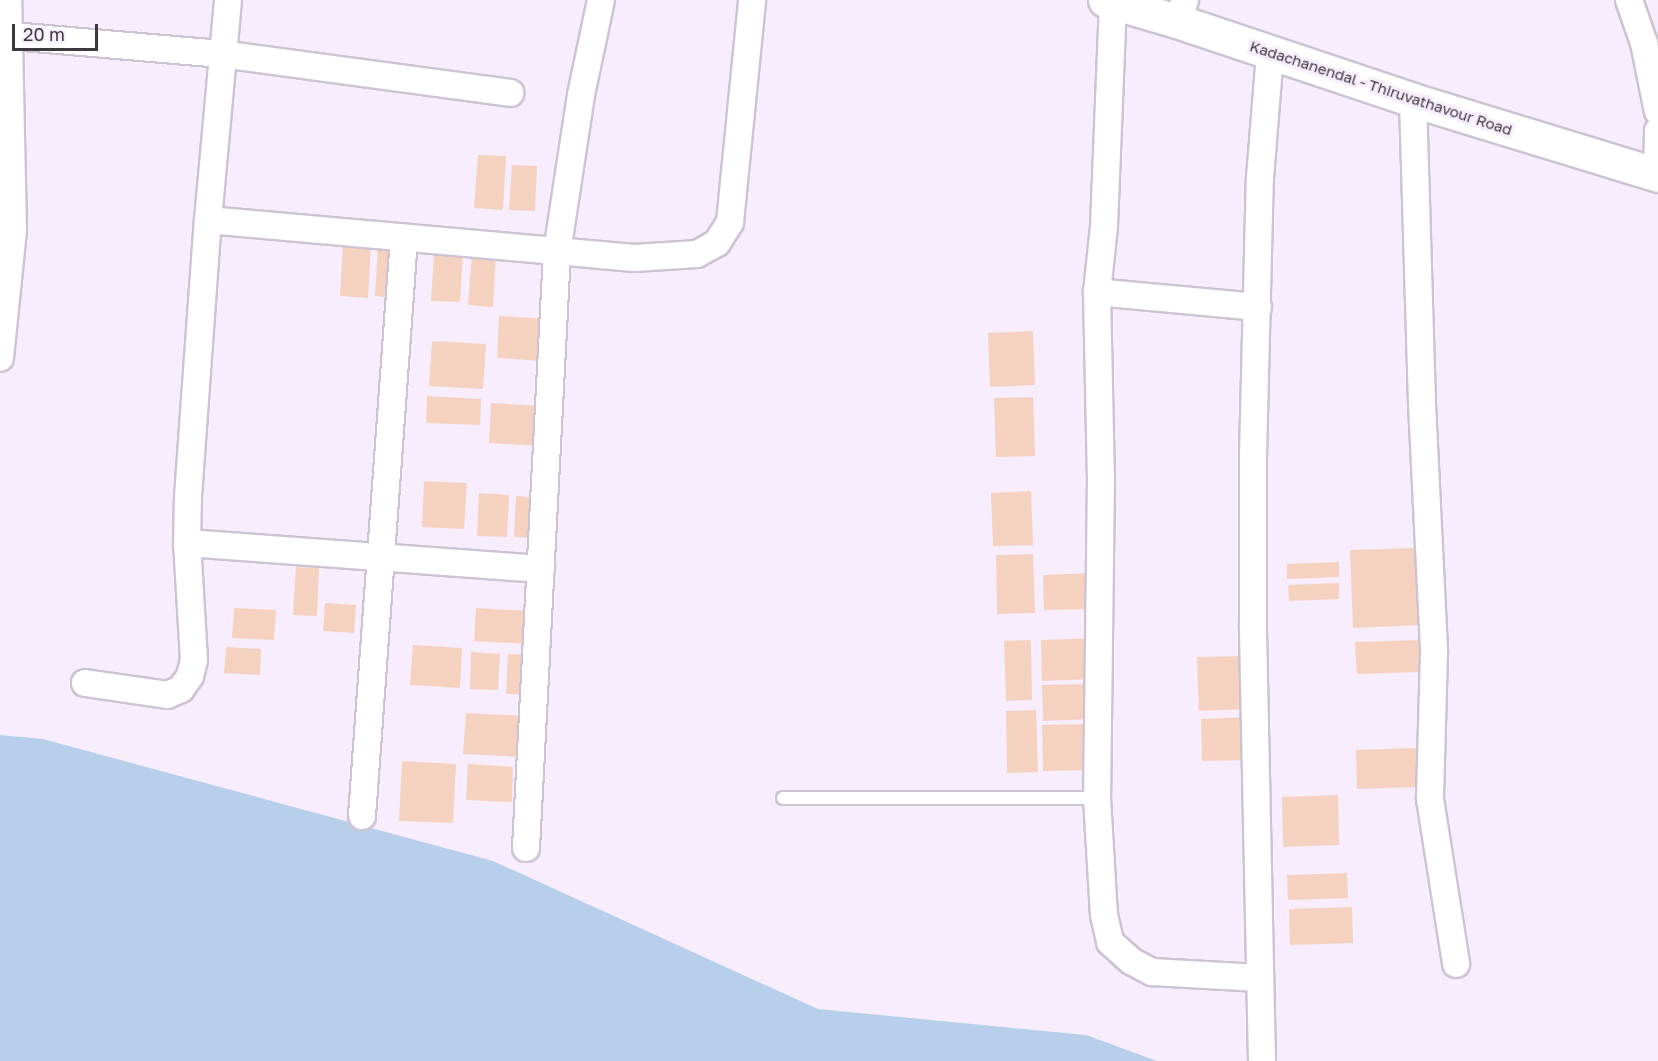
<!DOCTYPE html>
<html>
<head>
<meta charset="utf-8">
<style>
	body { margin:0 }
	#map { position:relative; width:1658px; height:1061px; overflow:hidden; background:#f7edfd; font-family:"Golos Text",sans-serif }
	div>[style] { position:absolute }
	.water>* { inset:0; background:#b7cfea }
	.building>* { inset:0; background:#f5d2c0 }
	.roads { filter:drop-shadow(2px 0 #cdc3d2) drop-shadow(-2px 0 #cdc3d2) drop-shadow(0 2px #cdc3d2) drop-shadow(0 -2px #cdc3d2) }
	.service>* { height:12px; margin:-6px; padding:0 6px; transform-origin:6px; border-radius:6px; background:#fff }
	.minor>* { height:26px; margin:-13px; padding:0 13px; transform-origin:13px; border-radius:13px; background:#fff }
	.secondary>* { height:33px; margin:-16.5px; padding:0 16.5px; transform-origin:16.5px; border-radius:16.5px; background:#fff }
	span { translate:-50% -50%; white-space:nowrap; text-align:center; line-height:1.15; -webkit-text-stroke:6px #f7edfd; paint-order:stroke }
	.street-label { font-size:15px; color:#3d393f }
	.scale { position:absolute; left:12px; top:24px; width:86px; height:27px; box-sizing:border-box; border:3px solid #3d393f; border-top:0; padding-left:8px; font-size:18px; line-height:21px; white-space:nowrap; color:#3d393f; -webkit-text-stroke:4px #f7edfd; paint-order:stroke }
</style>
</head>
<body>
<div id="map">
	<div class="water">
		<div style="clip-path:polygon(0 735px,43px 739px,493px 861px,818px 1009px,1086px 1035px,1157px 1061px,0 1061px)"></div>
	</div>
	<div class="building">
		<div style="clip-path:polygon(478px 155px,506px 156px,503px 210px,474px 208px)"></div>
		<div style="clip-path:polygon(512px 165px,537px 166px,535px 211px,509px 210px)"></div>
		<div style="clip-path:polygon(343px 244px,371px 245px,368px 298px,340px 296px)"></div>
		<div style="clip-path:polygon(378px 245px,399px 247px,396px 298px,375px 296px)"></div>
		<div style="clip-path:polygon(434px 254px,463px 255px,460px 302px,431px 301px)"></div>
		<div style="clip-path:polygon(472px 254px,496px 256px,493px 307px,468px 305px)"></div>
		<div style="clip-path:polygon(499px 316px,546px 319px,543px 361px,497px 358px)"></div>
		<div style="clip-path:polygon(1033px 331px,1035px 385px,990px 387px,988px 333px)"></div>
		<div style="clip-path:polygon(432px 341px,486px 344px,483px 389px,429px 386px)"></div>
		<div style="clip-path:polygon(427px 396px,481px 399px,480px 425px,426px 423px)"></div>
		<div style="clip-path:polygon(1033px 397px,1035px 456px,996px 457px,994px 398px)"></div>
		<div style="clip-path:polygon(491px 403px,542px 406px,540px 446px,489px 443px)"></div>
		<div style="clip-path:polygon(424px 481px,467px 483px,464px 529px,422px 527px)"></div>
		<div style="clip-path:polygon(1031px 491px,1033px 545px,993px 546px,991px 493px)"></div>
		<div style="clip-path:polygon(479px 493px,509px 495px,507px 537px,477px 536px)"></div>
		<div style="clip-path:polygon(516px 496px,541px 498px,539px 538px,514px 537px)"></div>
		<div style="clip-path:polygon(1417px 548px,1420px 625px,1353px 628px,1350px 550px)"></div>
		<div style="clip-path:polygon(1033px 554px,1035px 613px,997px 614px,996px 555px)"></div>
		<div style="clip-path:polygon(1339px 562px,1339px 577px,1287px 579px,1287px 564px)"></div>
		<div style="clip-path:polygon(296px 567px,319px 568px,317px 616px,293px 615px)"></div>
		<div style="clip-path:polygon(1095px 573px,1096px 609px,1044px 610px,1043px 575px)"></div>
		<div style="clip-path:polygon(1339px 583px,1339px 599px,1289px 601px,1288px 585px)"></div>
		<div style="clip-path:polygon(325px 603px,356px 605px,354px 633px,323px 631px)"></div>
		<div style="clip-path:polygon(234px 608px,276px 610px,274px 640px,232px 638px)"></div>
		<div style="clip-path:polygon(476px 608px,530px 611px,529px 644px,474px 641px)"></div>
		<div style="clip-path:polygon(1095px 638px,1096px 679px,1042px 681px,1041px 640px)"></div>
		<div style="clip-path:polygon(1031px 640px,1032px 700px,1006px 701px,1004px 641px)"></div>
		<div style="clip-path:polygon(1420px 640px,1421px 672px,1357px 674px,1355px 642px)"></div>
		<div style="clip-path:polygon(413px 645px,462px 648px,460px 688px,410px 685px)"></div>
		<div style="clip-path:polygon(226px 647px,261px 649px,260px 675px,224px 673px)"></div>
		<div style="clip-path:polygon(471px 652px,500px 654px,498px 690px,470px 689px)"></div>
		<div style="clip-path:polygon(508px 654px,532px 655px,530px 695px,506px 694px)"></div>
		<div style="clip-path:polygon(1249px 656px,1250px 709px,1199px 711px,1197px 657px)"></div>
		<div style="clip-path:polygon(1093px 684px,1094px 719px,1043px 721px,1042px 685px)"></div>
		<div style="clip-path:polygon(1036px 710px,1038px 772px,1007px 773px,1006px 711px)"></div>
		<div style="clip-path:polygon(466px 713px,527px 716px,525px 757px,463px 754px)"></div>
		<div style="clip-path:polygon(1251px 717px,1253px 760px,1202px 761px,1201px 719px)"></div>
		<div style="clip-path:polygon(1093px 724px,1094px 770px,1043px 771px,1042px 725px)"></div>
		<div style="clip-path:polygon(1417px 748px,1418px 787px,1357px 789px,1356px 750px)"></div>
		<div style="clip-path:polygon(402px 761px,456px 764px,453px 823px,399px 821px)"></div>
		<div style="clip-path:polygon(468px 764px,513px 767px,512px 802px,466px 800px)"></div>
		<div style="clip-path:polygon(1338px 795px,1339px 845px,1283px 847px,1282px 797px)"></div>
		<div style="clip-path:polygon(1347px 873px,1348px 898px,1288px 900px,1287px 875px)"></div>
		<div style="clip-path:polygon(1352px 907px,1353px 943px,1290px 945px,1289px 909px)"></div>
	</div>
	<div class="roads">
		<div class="service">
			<div style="left:783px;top:798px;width:314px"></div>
		</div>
		<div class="minor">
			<div style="left:1629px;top:0;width:46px;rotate:70.8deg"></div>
			<div style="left:1644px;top:43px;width:70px;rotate:78.5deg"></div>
			<div style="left:1177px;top:21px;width:22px;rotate:-69deg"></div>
			<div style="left:0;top:35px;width:223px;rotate:4.9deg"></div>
			<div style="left:222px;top:54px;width:291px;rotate:7.7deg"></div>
			<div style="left:1413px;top:100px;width:304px;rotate:88.3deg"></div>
			<div style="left:1422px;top:404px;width:249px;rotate:87.2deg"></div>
			<div style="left:1434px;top:653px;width:146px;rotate:91.6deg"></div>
			<div style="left:1430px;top:799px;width:167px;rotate:81deg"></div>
			<div style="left:1657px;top:175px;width:44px;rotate:-88.7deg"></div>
			<div style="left:208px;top:220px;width:428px;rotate:5.1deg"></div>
			<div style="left:634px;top:258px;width:63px;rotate:-3.6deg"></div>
			<div style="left:697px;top:254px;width:23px;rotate:-29deg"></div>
			<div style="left:717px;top:243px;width:25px;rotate:-58deg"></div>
			<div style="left:730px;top:222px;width:223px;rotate:-84.3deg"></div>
			<div style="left:1097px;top:292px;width:66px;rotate:-83.9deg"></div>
			<div style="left:1104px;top:226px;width:223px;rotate:-87.7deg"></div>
			<div style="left:1258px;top:307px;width:162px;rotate:-174.7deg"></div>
			<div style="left:1097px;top:292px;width:184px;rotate:88.8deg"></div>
			<div style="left:1101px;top:476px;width:322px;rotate:90.7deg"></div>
			<div style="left:1097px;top:798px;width:117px;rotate:86.6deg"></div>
			<div style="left:1104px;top:915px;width:28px;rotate:77deg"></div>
			<div style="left:1110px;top:942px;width:28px;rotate:42deg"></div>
			<div style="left:1131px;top:961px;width:24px;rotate:28deg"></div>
			<div style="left:1152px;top:972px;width:108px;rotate:3.2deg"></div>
			<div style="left:0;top:358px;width:129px;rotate:-84.2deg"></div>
			<div style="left:13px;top:230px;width:230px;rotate:-91.2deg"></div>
			<div style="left:187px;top:543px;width:355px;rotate:4.2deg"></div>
			<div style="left:85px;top:683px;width:83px;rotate:8.3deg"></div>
			<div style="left:167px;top:695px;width:15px;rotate:-23deg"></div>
			<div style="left:181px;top:689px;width:16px;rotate:-55deg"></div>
			<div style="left:190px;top:676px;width:16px;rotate:-76deg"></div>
			<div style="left:194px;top:660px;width:117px;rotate:-93.4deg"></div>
			<div style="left:187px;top:543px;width:46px;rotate:-88.8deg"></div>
			<div style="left:188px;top:497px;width:278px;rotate:-85.9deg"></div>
			<div style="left:208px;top:220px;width:221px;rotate:-84.8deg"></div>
			<div style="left:362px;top:816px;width:580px;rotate:-85.84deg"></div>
			<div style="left:526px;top:848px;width:597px;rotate:-87.02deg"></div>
			<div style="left:557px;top:252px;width:159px;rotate:-81.3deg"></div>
			<div style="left:581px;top:95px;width:97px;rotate:-78.1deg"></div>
			<div style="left:1262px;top:1061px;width:437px;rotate:-91.2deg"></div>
			<div style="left:1253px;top:624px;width:167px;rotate:-90deg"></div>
			<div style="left:1253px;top:457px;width:279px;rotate:-88.6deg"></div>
			<div style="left:1260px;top:178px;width:124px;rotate:-85.4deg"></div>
		</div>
		<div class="secondary">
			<div style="left:1105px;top:0;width:75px;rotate:16.3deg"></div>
			<div style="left:1177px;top:21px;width:249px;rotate:18.5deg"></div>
			<div style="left:1413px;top:100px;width:256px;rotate:17deg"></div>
		</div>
	</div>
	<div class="street-label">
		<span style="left:1381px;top:88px;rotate:18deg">Kadachanendal - Thiruvathavour Road</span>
	</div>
	<div class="scale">20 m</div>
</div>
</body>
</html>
